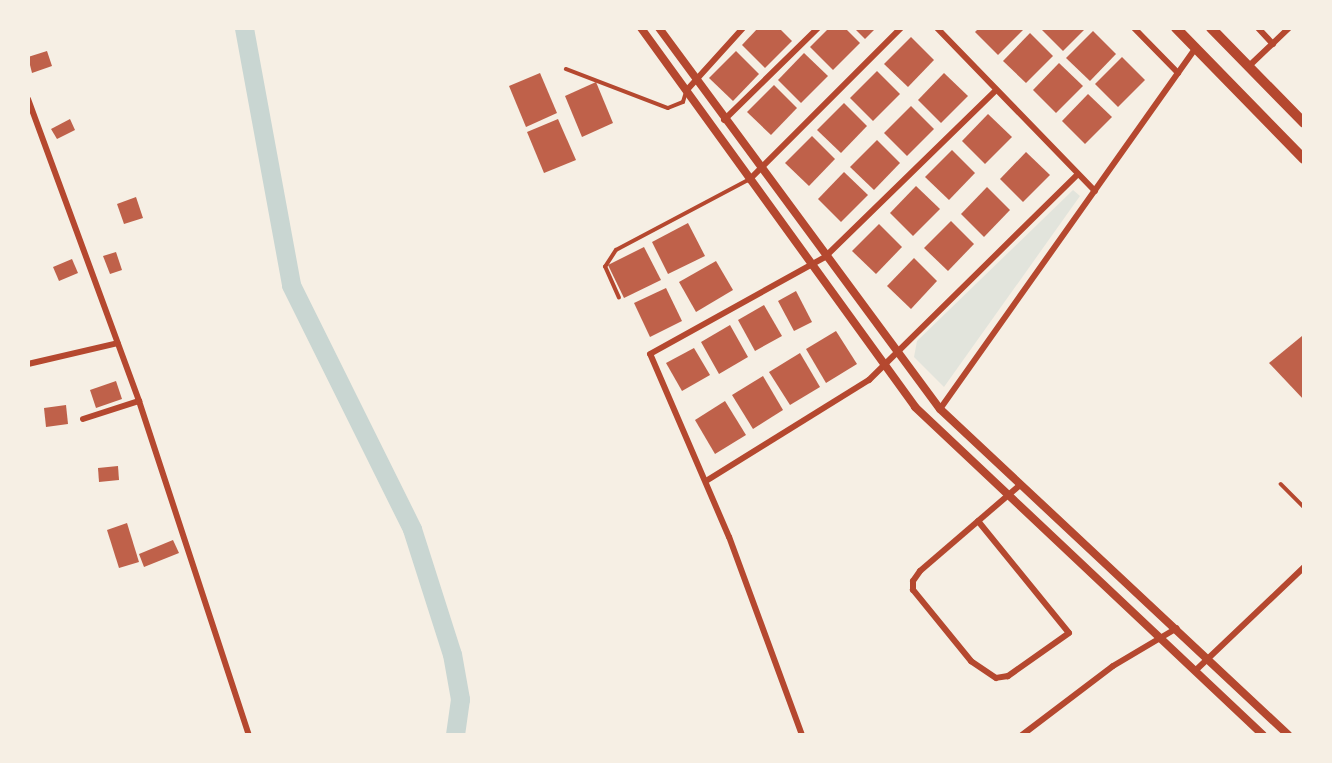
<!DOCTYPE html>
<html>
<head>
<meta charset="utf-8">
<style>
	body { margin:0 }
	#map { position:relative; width:1332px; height:763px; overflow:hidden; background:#f6efe4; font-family:Roboto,sans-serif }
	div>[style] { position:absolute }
	.green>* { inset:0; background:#e2e4dc }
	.river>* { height:19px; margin:-9.5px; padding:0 9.5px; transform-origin:9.5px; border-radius:9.5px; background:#c9d6d2 }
	.building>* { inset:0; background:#bf614a }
	.service>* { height:3.5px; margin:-1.75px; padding:0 1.75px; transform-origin:1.75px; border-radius:1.75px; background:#b5482f }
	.minor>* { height:6px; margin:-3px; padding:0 3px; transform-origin:3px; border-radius:3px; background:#b5482f }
	.tertiary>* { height:8px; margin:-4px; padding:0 4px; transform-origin:4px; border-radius:4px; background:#b5482f }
	.trunk>* { height:10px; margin:-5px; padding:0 5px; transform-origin:5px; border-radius:5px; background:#b5482f }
	span { translate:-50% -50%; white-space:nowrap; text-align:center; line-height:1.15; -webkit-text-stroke:7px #f6efe4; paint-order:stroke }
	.frame { position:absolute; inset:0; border:30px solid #f6efe4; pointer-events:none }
</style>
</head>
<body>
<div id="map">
	<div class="green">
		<div style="clip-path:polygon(1073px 190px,1080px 196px,944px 387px,914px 357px,917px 341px)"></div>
	</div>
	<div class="river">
		<div style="left:244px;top:28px;width:261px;rotate:79.6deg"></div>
		<div style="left:291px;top:285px;width:272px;rotate:63.6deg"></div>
		<div style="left:412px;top:529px;width:131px;rotate:72.3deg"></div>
		<div style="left:452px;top:654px;width:46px;rotate:79.9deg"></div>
		<div style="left:460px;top:699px;width:36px;rotate:98deg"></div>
	</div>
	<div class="building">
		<div style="clip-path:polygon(758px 28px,779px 28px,792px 41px,765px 68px,742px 45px)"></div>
		<div style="clip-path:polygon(829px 28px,845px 28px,860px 43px,833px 70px,810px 47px)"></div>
		<div style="clip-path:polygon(854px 28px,876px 28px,865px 39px)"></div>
		<div style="clip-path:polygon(979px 28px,1025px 28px,998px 55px,975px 32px)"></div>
		<div style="clip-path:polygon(1040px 28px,1086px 28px,1063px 51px)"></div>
		<div style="clip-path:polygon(1093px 31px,1116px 54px,1090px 81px,1066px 58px)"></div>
		<div style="clip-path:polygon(1030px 33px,1053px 56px,1026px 83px,1003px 61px)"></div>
		<div style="clip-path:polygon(911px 37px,934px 60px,908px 87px,884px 64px)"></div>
		<div style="clip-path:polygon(47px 51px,52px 66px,32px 73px,28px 57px)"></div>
		<div style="clip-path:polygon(736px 51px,759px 74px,733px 101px,709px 78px)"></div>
		<div style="clip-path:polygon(804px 53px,828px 76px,801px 103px,778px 80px)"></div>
		<div style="clip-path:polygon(1122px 57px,1145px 80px,1118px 107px,1095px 84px)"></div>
		<div style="clip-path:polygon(1059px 63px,1083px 86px,1056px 113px,1033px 90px)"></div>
		<div style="clip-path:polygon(877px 71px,900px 94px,873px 121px,850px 98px)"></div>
		<div style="clip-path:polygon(540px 73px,557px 113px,526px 127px,509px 86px)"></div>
		<div style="clip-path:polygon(944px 73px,968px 96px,941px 123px,918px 100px)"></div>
		<div style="clip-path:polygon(596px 82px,613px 123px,582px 137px,565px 96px)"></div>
		<div style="clip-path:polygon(774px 85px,797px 108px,771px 135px,747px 112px)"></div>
		<div style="clip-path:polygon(1088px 94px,1112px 117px,1085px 144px,1062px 121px)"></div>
		<div style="clip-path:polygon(844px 103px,867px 126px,841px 153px,817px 130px)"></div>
		<div style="clip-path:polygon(911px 106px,934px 129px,907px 156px,884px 133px)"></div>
		<div style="clip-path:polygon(988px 114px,1012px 137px,985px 164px,962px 141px)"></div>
		<div style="clip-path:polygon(70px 119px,75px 130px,57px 139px,51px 129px)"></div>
		<div style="clip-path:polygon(558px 119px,576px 160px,544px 173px,527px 132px)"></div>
		<div style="clip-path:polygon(812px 136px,835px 159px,809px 186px,785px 163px)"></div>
		<div style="clip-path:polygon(877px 140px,900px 163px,874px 190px,850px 167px)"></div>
		<div style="clip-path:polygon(952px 150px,975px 173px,949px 200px,925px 177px)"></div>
		<div style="clip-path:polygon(1026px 152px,1050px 175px,1023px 202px,1000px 179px)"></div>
		<div style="clip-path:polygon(844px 172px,868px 195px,841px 222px,818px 199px)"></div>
		<div style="clip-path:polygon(916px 186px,940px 209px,913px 236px,890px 213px)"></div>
		<div style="clip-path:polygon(987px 187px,1010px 210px,984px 237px,961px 214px)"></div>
		<div style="clip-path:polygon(136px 197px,143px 218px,124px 224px,117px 204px)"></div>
		<div style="clip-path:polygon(951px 221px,974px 244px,948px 271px,924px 248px)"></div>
		<div style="clip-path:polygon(688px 223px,705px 256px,668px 274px,652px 242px)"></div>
		<div style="clip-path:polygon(879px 224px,902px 247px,876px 274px,852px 251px)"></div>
		<div style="clip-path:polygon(644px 247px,661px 280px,624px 298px,608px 265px)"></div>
		<div style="clip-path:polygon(116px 252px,122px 270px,110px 274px,103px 256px)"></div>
		<div style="clip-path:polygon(914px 258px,937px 281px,911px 309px,887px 286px)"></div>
		<div style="clip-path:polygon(72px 259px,78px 273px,59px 281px,53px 267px)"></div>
		<div style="clip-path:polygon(716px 261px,733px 290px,696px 312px,679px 282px)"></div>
		<div style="clip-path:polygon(666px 288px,682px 321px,650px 337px,634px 303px)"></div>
		<div style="clip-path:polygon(796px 291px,812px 322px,794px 331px,778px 301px)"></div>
		<div style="clip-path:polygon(764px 305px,782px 336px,755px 351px,738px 320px)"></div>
		<div style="clip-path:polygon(730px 325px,748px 357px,719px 374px,701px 342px)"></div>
		<div style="clip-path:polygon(836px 331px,857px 364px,826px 383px,806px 349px)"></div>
		<div style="clip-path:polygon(1302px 336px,1304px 339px,1304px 400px,1269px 363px)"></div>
		<div style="clip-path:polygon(694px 348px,710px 375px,682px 391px,666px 363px)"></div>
		<div style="clip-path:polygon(800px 353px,820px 387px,790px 405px,769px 372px)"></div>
		<div style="clip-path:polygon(763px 376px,783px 410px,753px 429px,732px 395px)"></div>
		<div style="clip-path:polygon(116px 381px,122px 399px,96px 408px,90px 390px)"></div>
		<div style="clip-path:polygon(725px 401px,746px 435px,715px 454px,695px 420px)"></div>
		<div style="clip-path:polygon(66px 405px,68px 424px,46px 427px,44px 408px)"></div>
		<div style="clip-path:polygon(118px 466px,119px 480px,99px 482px,98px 468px)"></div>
		<div style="clip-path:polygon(127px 523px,139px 562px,119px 568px,107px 530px)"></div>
		<div style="clip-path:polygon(173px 540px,179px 553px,144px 567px,139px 554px)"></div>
	</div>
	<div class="service">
		<div style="left:566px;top:69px;width:109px;rotate:20.9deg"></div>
		<div style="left:668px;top:108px;width:16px;rotate:-22deg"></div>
		<div style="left:683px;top:102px;width:10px;rotate:-73deg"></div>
		<div style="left:619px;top:298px;width:34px;rotate:-114deg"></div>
		<div style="left:605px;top:267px;width:20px;rotate:-57deg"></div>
		<div style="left:616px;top:250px;width:149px;rotate:-27.9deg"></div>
		<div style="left:1281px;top:484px;width:33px;rotate:45deg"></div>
	</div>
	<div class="minor">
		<div style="left:937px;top:28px;width:227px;rotate:45.9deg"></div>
		<div style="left:1134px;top:28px;width:63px;rotate:45.6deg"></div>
		<div style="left:1258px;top:28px;width:22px;rotate:47deg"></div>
		<div style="left:1248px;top:67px;width:57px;rotate:-43.6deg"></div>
		<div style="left:686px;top:91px;width:85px;rotate:-47.9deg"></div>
		<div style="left:28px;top:99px;width:322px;rotate:69.8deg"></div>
		<div style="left:139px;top:401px;width:352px;rotate:71.8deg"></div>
		<div style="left:724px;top:120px;width:132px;rotate:-44.4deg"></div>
		<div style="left:749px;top:180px;width:215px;rotate:-45deg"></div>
		<div style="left:28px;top:364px;width:92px;rotate:-13.1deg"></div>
		<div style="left:940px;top:409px;width:443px;rotate:-54.7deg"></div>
		<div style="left:83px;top:419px;width:59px;rotate:-17.8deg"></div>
		<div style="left:706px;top:481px;width:192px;rotate:-31.8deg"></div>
		<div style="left:869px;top:380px;width:293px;rotate:-44.6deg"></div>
		<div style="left:978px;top:521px;width:144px;rotate:50.9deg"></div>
		<div style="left:1069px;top:633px;width:75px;rotate:144.8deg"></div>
		<div style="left:1008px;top:676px;width:12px;rotate:171deg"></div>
		<div style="left:996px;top:678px;width:30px;rotate:-146deg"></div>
		<div style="left:971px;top:661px;width:92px;rotate:-129.2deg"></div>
		<div style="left:913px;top:590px;width:9px;rotate:-90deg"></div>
		<div style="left:913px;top:581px;width:12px;rotate:-55deg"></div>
		<div style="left:920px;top:571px;width:132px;rotate:-40.7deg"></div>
		<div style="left:1196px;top:670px;width:149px;rotate:-43.6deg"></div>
		<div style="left:802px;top:735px;width:211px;rotate:-110.2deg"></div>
		<div style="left:729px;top:537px;width:199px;rotate:-113.3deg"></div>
		<div style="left:650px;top:354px;width:200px;rotate:-29deg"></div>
		<div style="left:825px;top:257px;width:239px;rotate:-44.3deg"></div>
		<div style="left:1022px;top:735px;width:114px;rotate:-37.2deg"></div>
		<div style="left:1113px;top:666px;width:74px;rotate:-30.7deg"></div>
	</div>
	<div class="tertiary">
		<div style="left:641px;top:28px;width:468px;rotate:54.1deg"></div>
		<div style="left:915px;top:407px;width:478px;rotate:43.3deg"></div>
		<div style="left:659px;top:28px;width:473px;rotate:53.6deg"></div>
		<div style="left:940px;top:409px;width:477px;rotate:43.1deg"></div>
	</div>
	<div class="trunk">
		<div style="left:1176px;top:28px;width:183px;rotate:45.7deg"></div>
		<div style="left:1211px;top:28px;width:133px;rotate:45.6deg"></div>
	</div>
	<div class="frame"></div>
</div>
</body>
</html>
